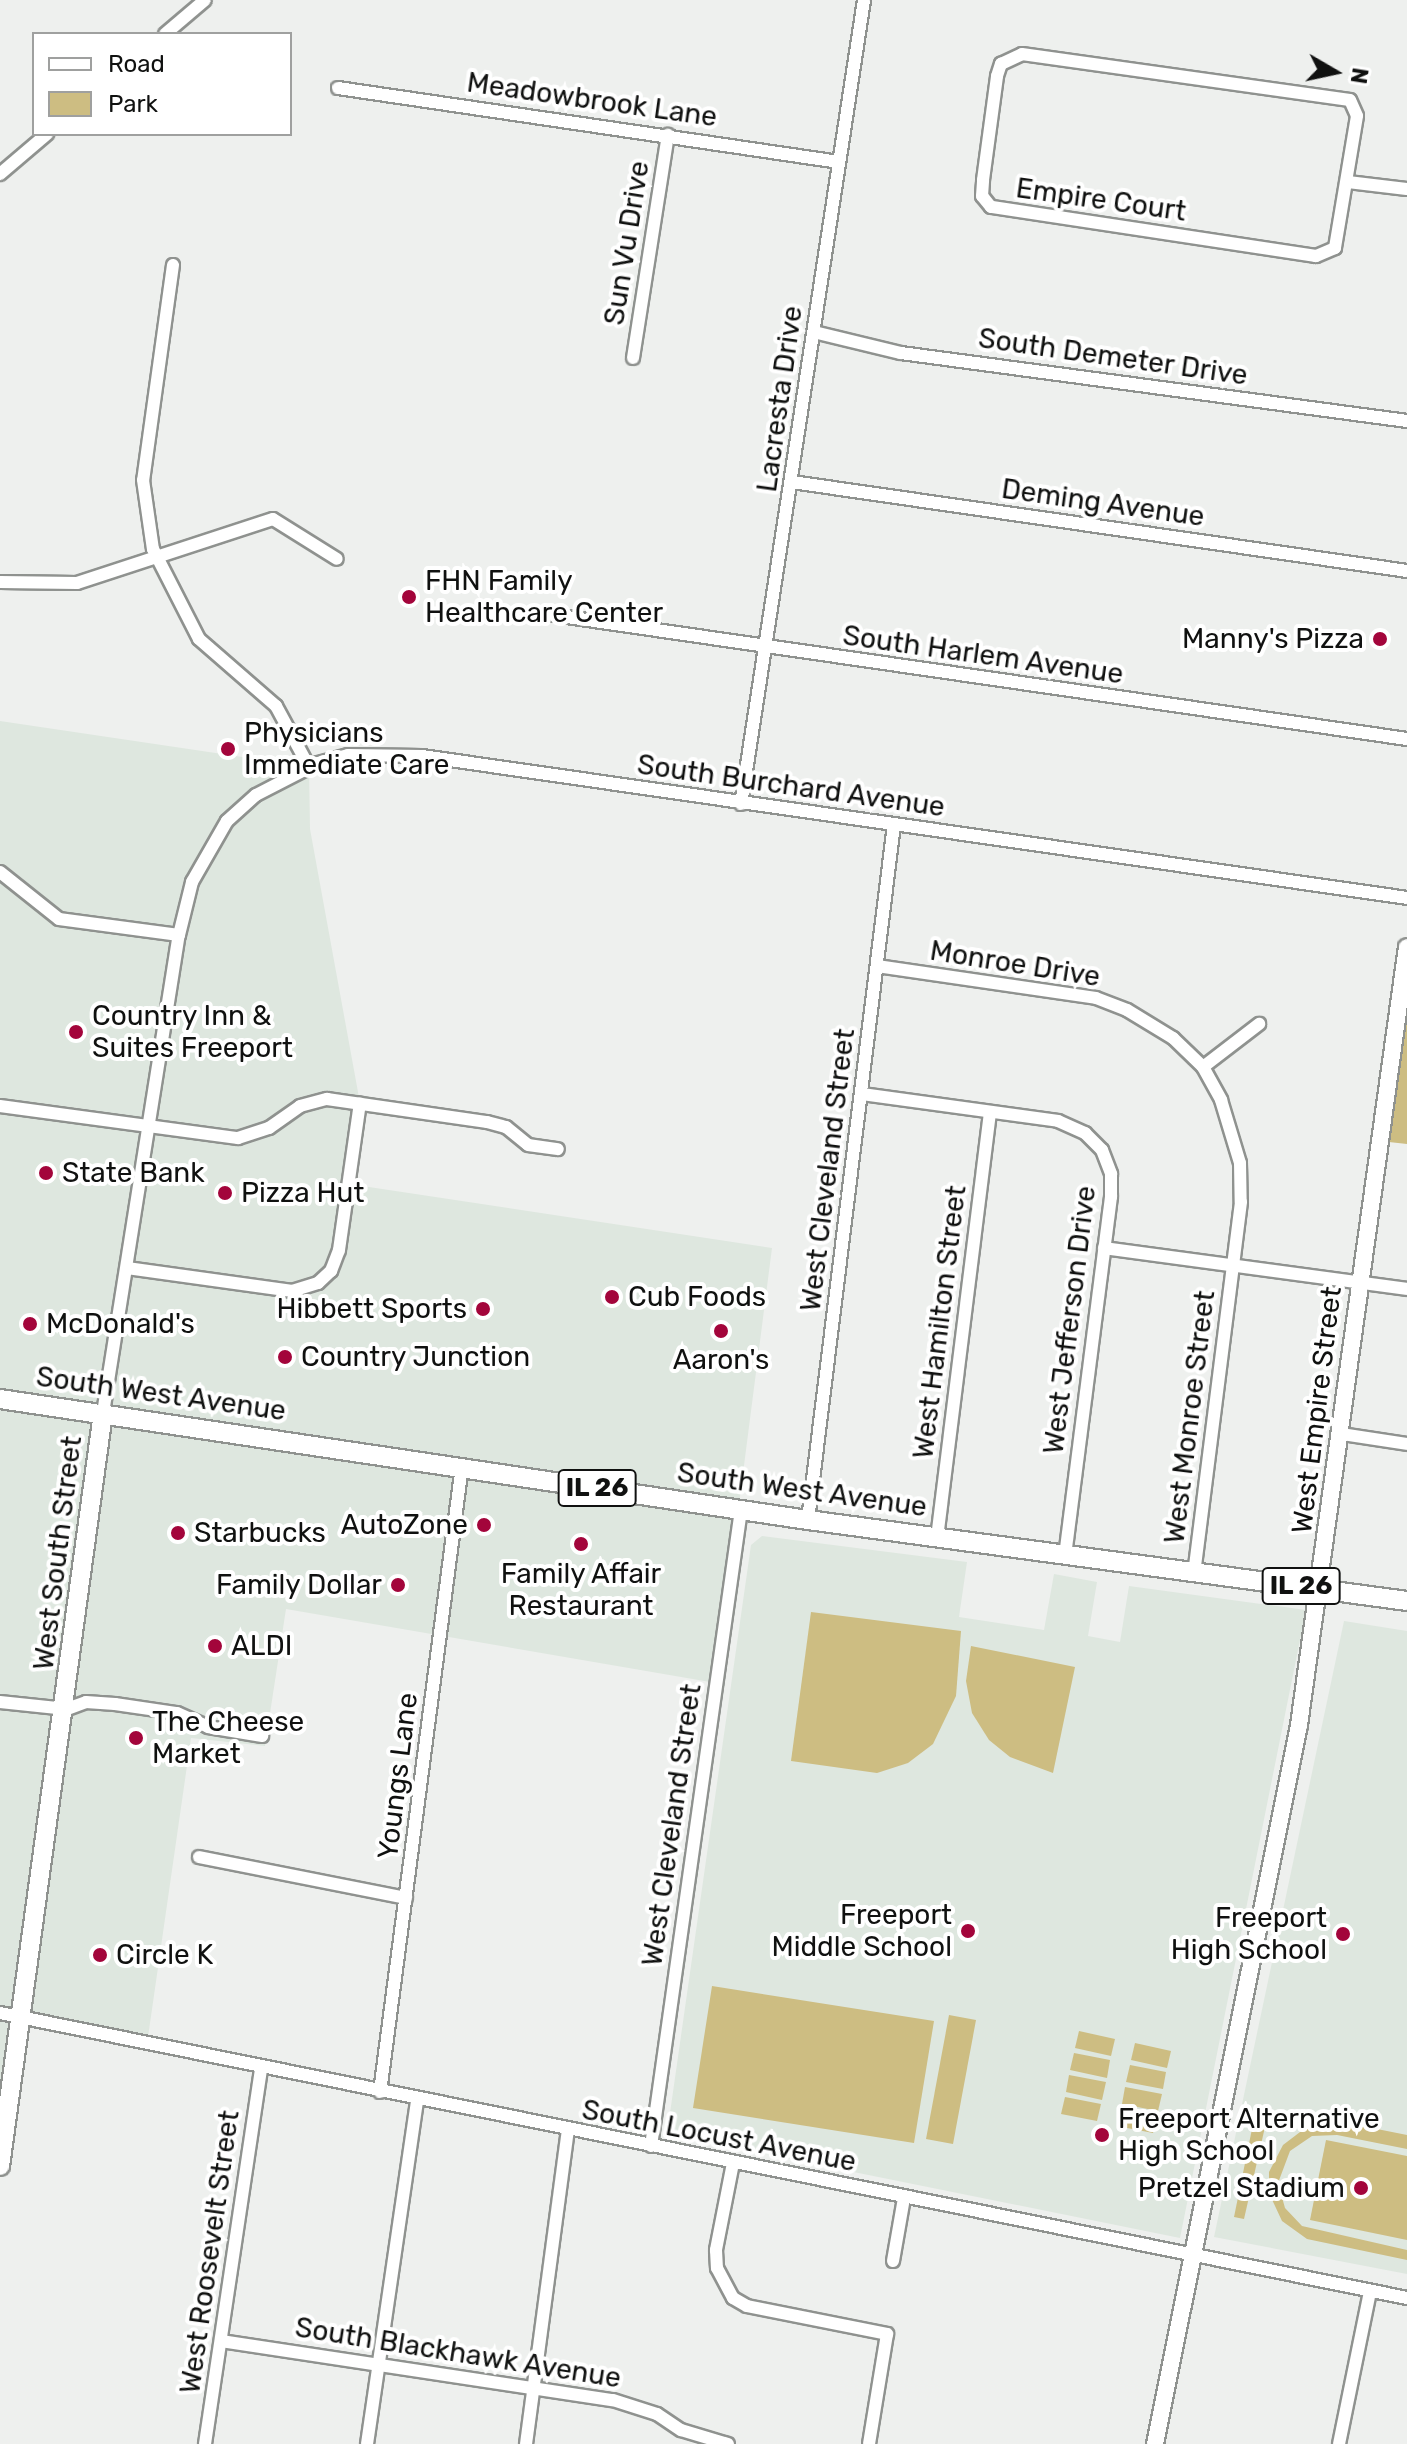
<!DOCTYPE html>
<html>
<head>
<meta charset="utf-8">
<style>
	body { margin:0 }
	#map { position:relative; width:1407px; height:2444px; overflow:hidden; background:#eef0ee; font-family:Rubik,sans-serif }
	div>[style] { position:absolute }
	.built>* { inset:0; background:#dee7df }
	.green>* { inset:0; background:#cdbd82 }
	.roads { filter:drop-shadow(2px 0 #8f928f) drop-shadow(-2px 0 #8f928f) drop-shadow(0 2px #8f928f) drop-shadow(0 -2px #8f928f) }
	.minor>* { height:12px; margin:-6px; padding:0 6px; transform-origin:6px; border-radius:6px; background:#fff }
	.secondary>* { height:16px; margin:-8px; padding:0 8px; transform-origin:8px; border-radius:8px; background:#fff }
	.primary>* { height:18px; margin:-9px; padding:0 9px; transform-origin:9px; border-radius:9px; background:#fff }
	.dots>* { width:22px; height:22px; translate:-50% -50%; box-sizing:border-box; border:4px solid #fff; border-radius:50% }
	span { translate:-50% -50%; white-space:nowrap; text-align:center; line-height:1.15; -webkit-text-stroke:8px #fff; paint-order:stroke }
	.shield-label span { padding:2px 6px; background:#fff; border:2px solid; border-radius:6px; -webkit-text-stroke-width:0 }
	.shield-label { font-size:26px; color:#101110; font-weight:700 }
	.street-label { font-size:28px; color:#101110 }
	.poi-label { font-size:28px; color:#101110 }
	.left { translate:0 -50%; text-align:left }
	.right { translate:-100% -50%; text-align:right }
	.legend { position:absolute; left:32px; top:32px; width:260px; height:104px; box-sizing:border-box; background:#fff; border:2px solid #9fa09f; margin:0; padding:10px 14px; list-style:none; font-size:24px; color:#101110 }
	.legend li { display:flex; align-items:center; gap:16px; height:40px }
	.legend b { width:40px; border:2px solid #9fa09f }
	.north { position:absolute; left:1295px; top:32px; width:80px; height:80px; -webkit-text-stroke:6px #fff; paint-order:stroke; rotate:99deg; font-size:22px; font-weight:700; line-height:32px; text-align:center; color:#101110 }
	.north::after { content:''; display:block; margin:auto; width:28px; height:36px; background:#101110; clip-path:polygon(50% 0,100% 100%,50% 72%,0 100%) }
</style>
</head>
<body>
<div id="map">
	<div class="built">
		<div style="clip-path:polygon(0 721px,309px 767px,310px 829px,360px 1103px,349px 1184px,772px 1248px,716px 1683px,286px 1609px,265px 1746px,191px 1738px,147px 2044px,23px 2018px,0 2166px)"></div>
		<div style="clip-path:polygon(762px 1536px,967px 1562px,959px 1617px,1044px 1630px,1054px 1574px,1097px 1582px,1088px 1636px,1120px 1642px,1129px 1586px,1306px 1610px,1180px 2238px,676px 2136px,669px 2120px,751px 1545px)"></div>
		<div style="clip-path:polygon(1344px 1621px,1407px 1631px,1407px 2274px,1214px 2237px)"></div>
	</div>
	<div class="green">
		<div style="clip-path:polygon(1407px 1000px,1407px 1144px,1389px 1142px)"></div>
		<div style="clip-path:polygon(811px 1612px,961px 1631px,956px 1696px,933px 1744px,908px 1763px,877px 1773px,791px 1761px)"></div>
		<div style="clip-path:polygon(971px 1646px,1075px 1667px,1053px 1773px,1010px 1757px,989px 1740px,972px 1713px,966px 1681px)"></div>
		<div style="clip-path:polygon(712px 1986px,934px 2021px,914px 2143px,693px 2108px)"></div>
		<div style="clip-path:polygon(949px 2015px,976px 2020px,953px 2144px,926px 2139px)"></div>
		<div style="clip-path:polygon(1079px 2031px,1115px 2039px,1111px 2056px,1075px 2048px)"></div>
		<div style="clip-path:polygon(1135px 2043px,1171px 2051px,1167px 2068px,1131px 2060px)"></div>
		<div style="clip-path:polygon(1074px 2053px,1110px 2060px,1107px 2078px,1070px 2070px)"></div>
		<div style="clip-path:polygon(1130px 2065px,1166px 2072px,1163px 2089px,1126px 2082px)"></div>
		<div style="clip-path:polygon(1069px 2075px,1106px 2082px,1102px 2100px,1066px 2092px)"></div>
		<div style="clip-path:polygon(1125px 2087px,1162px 2094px,1158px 2111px,1122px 2104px)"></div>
		<div style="clip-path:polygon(1065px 2097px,1101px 2104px,1097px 2121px,1061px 2114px)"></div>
		<div style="clip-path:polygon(1121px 2108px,1157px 2116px,1153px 2133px,1117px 2126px)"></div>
		<div style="clip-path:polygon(1307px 2115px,1407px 2135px,1407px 2149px,1337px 2135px,1312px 2136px,1290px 2151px,1278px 2183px,1285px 2208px,1302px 2226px,1407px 2250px,1407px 2260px,1307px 2239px,1282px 2221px,1269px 2193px,1269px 2172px,1283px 2145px,1304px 2129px)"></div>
		<div style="clip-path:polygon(1253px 2124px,1265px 2127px,1244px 2219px,1234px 2217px)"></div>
		<div style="clip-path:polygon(1326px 2140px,1407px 2156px,1407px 2240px,1310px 2220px)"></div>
	</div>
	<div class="roads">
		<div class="minor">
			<div style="left:165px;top:34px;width:52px;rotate:-40.4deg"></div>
			<div style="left:1022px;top:54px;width:331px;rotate:8deg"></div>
			<div style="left:1350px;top:100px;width:17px;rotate:66deg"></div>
			<div style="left:1357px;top:116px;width:134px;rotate:99.5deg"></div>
			<div style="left:1335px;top:248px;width:21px;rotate:157deg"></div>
			<div style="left:1316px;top:256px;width:329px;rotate:-171.4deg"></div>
			<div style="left:991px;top:207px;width:14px;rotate:-129deg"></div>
			<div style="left:982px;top:196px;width:16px;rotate:-86deg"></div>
			<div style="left:983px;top:180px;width:105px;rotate:-82.3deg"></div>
			<div style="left:997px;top:76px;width:13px;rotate:-72deg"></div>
			<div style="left:1001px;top:64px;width:23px;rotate:-25deg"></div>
			<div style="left:338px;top:88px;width:506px;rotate:8.4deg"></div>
			<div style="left:0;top:174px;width:62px;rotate:-40.4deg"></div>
			<div style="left:1348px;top:182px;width:59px;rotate:6.8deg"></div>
			<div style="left:173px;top:265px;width:217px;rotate:97.9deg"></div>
			<div style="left:143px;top:480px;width:70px;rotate:81.8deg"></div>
			<div style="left:153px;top:549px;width:101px;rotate:62.9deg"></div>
			<div style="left:199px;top:639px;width:102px;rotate:41deg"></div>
			<div style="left:276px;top:706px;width:69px;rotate:61.6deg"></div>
			<div style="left:814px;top:332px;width:89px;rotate:13.6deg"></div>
			<div style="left:901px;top:353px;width:511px;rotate:7.65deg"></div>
			<div style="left:633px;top:358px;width:226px;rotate:-81.1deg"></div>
			<div style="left:792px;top:482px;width:621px;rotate:8.23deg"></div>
			<div style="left:0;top:582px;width:77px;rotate:0.7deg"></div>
			<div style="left:77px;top:583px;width:206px;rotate:-18.1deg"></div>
			<div style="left:273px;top:519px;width:75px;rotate:32deg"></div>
			<div style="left:553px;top:615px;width:863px;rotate:8.26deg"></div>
			<div style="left:741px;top:804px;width:813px;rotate:-81.3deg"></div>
			<div style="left:0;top:872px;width:75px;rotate:38.5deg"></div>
			<div style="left:59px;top:919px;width:121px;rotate:7.6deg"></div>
			<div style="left:877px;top:966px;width:221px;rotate:8.3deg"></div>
			<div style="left:1096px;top:998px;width:33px;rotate:21deg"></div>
			<div style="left:1127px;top:1010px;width:54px;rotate:31.3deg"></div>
			<div style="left:1173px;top:1038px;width:42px;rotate:44deg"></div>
			<div style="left:1203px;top:1067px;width:38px;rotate:61deg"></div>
			<div style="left:1221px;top:1100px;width:66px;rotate:73.2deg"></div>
			<div style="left:1240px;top:1163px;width:39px;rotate:89deg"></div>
			<div style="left:1241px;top:1202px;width:374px;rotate:97.2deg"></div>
			<div style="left:1203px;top:1067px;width:71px;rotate:-37.5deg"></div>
			<div style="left:862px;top:1094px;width:198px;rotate:7.8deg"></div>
			<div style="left:1058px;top:1121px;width:30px;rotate:24deg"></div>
			<div style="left:1085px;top:1133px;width:24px;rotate:45deg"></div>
			<div style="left:1102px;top:1150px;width:26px;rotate:69deg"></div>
			<div style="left:1111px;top:1174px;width:23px;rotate:90deg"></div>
			<div style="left:1111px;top:1197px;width:362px;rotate:97.3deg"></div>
			<div style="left:0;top:1106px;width:240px;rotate:7.7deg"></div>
			<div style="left:238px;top:1138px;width:33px;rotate:-18deg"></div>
			<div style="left:269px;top:1128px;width:38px;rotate:-35deg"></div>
			<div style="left:300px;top:1106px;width:28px;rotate:-15deg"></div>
			<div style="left:327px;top:1099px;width:162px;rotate:8.2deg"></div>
			<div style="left:487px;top:1122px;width:20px;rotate:15deg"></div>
			<div style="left:506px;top:1127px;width:28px;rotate:39deg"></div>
			<div style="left:528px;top:1145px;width:30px;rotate:8deg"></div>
			<div style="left:1104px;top:1248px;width:306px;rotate:7.7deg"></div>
			<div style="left:127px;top:1268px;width:167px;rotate:7.9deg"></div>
			<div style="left:292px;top:1291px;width:27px;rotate:-17deg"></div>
			<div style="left:318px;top:1283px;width:18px;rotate:-43deg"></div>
			<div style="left:331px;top:1271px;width:22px;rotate:-69deg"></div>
			<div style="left:339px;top:1250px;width:148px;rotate:-81.9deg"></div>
			<div style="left:103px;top:1413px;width:484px;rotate:-81deg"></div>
			<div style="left:179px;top:935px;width:55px;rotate:-76.2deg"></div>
			<div style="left:192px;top:882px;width:70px;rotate:-60.2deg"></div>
			<div style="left:227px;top:821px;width:39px;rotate:-42deg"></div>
			<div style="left:256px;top:795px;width:70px;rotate:-27.3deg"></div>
			<div style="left:318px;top:763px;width:31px;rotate:-15deg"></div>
			<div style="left:348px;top:755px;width:74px;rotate:0.8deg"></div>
			<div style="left:422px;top:756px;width:995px;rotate:8.2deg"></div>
			<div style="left:1342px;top:1434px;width:66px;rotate:8.7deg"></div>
			<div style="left:808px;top:1520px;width:700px;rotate:-82.95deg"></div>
			<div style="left:937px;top:1538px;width:429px;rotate:-82.9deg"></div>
			<div style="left:0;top:1702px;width:67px;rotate:6deg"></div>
			<div style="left:67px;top:1709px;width:20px;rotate:-20deg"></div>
			<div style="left:86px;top:1702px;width:29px;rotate:4deg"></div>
			<div style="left:115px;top:1704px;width:63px;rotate:8.3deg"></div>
			<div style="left:177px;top:1713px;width:34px;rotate:24deg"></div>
			<div style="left:208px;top:1727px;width:55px;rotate:9.5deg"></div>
			<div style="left:199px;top:1857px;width:211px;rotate:11.2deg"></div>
			<div style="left:0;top:2013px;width:1436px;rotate:11.45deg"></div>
			<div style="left:380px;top:2092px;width:631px;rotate:-82.54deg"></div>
			<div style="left:651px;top:2146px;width:642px;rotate:-81.95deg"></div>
			<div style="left:733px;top:2163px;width:89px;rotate:101.1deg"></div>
			<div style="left:716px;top:2250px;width:18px;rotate:87deg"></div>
			<div style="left:717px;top:2268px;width:34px;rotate:62deg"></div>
			<div style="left:733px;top:2298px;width:16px;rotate:30deg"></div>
			<div style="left:747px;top:2306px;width:143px;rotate:11.3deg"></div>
			<div style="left:887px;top:2334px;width:111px;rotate:99.3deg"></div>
			<div style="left:893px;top:2261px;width:64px;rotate:-80.1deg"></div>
			<div style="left:221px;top:2341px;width:396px;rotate:8.6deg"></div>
			<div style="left:613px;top:2400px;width:46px;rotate:17.7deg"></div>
			<div style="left:657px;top:2414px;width:29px;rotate:34deg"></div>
			<div style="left:681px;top:2430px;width:49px;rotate:16.6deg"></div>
			<div style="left:205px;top:2444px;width:380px;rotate:-81.5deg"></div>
			<div style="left:367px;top:2444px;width:348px;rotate:-81.7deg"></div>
			<div style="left:526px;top:2444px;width:317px;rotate:-82.4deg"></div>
			<div style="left:1339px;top:2444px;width:156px;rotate:-78.5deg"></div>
		</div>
		<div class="secondary">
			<div style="left:1155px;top:2444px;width:733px;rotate:-78.67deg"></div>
			<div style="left:1299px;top:1725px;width:785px;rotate:-82.1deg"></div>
		</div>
		<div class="primary">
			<div style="left:0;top:1399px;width:817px;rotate:8.52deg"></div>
			<div style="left:808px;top:1520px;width:604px;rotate:7.7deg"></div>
			<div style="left:0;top:2166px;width:760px;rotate:-82.21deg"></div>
		</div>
	</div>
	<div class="dots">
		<div style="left:409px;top:597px;background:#a3053b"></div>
		<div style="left:1380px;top:639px;background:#a3053b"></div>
		<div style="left:228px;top:749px;background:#a3053b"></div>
		<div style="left:76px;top:1032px;background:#a3053b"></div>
		<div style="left:46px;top:1173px;background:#a3053b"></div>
		<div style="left:225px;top:1193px;background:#a3053b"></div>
		<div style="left:612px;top:1297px;background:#a3053b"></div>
		<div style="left:483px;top:1309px;background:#a3053b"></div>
		<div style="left:30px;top:1324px;background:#a3053b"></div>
		<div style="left:721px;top:1331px;background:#a3053b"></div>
		<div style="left:285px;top:1357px;background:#a3053b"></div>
		<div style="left:484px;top:1525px;background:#a3053b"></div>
		<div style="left:178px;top:1533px;background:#a3053b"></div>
		<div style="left:581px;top:1544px;background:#a3053b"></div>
		<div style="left:398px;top:1585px;background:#a3053b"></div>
		<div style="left:215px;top:1646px;background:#a3053b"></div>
		<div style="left:136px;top:1738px;background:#a3053b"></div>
		<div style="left:968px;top:1931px;background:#a3053b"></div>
		<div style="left:1343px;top:1934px;background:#a3053b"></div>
		<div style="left:100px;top:1955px;background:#a3053b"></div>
		<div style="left:1102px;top:2135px;background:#a3053b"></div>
		<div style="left:1361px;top:2188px;background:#a3053b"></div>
	</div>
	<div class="shield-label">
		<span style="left:597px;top:1488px">IL 26</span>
		<span style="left:1301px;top:1586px">IL 26</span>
	</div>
	<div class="street-label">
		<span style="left:592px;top:100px;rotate:8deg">Meadowbrook Lane</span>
		<span style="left:1101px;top:200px;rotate:8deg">Empire Court</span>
		<span style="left:627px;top:243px;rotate:-81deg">Sun Vu Drive</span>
		<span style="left:1113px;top:357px;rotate:8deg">South Demeter Drive</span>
		<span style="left:780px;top:399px;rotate:-82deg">Lacresta Drive</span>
		<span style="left:1103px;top:503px;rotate:8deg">Deming Avenue</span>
		<span style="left:983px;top:655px;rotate:8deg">South Harlem Avenue</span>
		<span style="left:791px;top:786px;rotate:8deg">South Burchard Avenue</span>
		<span style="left:1015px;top:964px;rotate:9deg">Monroe Drive</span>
		<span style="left:828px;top:1170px;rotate:-83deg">West Cleveland Street</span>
		<span style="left:1070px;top:1320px;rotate:-83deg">West Jefferson Drive</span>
		<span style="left:940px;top:1322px;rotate:-83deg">West Hamilton Street</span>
		<span style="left:161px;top:1394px;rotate:8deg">South West Avenue</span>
		<span style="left:1317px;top:1410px;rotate:-83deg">West Empire Street</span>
		<span style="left:1190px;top:1417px;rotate:-83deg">West Monroe Street</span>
		<span style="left:802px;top:1490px;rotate:8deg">South West Avenue</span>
		<span style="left:58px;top:1553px;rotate:-83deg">West South Street</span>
		<span style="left:398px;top:1776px;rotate:-83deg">Youngs Lane</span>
		<span style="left:672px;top:1825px;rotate:-82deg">West Cleveland Street</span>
		<span style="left:719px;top:2136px;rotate:11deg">South Locust Avenue</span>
		<span style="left:210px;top:2252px;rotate:-82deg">West Roosevelt Street</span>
		<span style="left:458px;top:2353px;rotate:9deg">South Blackhawk Avenue</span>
	</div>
	<div class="poi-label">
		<span class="left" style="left:425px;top:597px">FHN Family<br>Healthcare Center</span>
		<span class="right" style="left:1364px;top:639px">Manny's Pizza</span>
		<span class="left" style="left:244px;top:749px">Physicians<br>Immediate Care</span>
		<span class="left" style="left:92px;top:1032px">Country Inn &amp;<br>Suites Freeport</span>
		<span class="left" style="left:62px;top:1173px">State Bank</span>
		<span class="left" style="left:241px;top:1193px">Pizza Hut</span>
		<span class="left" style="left:628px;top:1297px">Cub Foods</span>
		<span class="right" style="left:467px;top:1309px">Hibbett Sports</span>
		<span class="left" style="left:46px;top:1324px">McDonald's</span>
		<span class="left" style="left:301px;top:1357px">Country Junction</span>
		<span style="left:721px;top:1360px">Aaron's</span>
		<span class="right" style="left:468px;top:1525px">AutoZone</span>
		<span class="left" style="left:194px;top:1533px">Starbucks</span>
		<span style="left:581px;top:1590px">Family Affair<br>Restaurant</span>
		<span class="right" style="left:382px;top:1585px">Family Dollar</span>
		<span class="left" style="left:231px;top:1646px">ALDI</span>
		<span class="left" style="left:152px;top:1738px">The Cheese<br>Market</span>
		<span class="right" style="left:952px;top:1931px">Freeport<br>Middle School</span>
		<span class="right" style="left:1327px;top:1934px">Freeport<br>High School</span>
		<span class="left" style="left:116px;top:1955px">Circle K</span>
		<span class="left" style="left:1118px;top:2135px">Freeport Alternative<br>High School</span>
		<span class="right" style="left:1345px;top:2188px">Pretzel Stadium</span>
	</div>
	<ul class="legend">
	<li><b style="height:10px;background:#fff"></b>Road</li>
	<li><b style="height:22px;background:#cdbd82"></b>Park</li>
	</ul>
	<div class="north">N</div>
</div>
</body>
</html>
